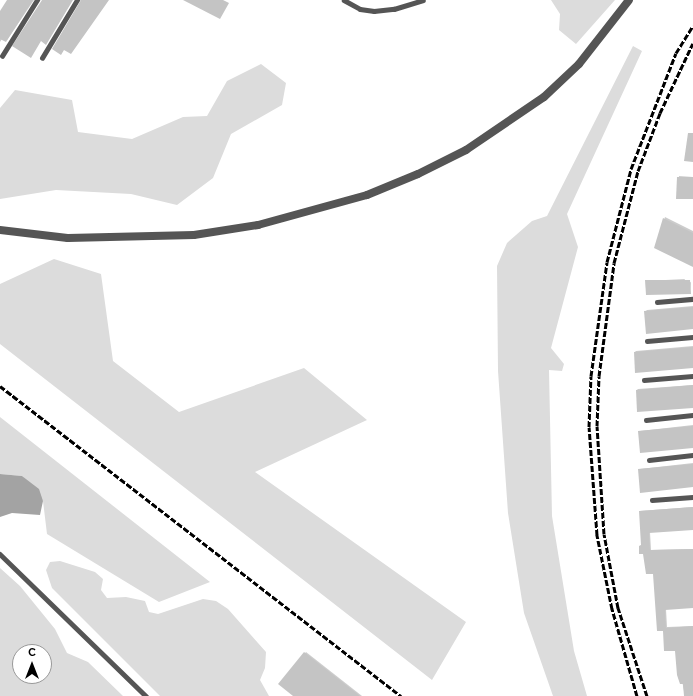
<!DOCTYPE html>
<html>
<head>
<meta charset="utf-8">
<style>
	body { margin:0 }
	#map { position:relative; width:693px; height:696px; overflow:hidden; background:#fff; font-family:Raleway,sans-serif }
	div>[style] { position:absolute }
	.green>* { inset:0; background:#dcdcdc }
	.water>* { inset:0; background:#a3a3a3 }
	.shadow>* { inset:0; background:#0003 }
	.building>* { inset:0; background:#c4c4c4 }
	.service>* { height:4.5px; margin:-2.25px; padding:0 2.25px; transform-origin:2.25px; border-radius:2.25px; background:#555 }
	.minor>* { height:8px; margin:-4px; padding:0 4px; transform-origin:4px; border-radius:4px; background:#555 }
	.rail>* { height:3px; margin-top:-1.5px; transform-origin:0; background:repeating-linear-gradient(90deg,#000 0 6px,transparent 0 8px) }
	span { translate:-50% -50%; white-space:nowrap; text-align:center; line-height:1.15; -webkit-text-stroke:3px #fff; paint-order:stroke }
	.north { position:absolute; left:12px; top:644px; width:40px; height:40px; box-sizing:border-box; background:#fff; border:1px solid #999; border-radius:50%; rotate:0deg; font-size:11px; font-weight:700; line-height:16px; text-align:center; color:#000 }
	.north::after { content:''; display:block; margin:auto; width:14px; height:18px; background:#000; clip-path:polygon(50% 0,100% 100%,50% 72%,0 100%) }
</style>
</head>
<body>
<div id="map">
	<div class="green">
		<div style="clip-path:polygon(551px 0,615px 0,576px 44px,559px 30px,560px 14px)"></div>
		<div style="clip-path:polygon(633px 46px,642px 51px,567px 214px,578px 247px,551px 348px,564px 364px,562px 371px,549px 370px,552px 516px,574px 651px,587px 696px,553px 696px,524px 613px,508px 513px,498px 371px,497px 266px,507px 243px,532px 221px,547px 216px)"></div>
		<div style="clip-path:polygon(261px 64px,286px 83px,282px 105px,231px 134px,213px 178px,177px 205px,131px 194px,56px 190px,0 199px,0 108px,15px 90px,72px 100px,78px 132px,132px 139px,183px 117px,207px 116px,227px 81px)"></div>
		<div style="clip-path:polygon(54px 259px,101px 274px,113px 361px,179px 412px,304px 368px,367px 420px,255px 472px,466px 622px,432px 680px,0 344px,0 284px)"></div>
		<div style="clip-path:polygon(0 417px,210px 582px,159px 602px,47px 534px,43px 501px,22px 476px,0 474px)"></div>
		<div style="clip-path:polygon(60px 561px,95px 572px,103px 579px,101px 590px,107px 598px,126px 597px,145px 601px,149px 612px,158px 614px,203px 599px,216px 601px,228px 609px,266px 652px,265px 668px,260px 680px,269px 696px,160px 696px,52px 588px,46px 570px,50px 562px)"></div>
		<div style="clip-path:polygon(evenodd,0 568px,20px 586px,55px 629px,67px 653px,88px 662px,123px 696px,0 696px,0 568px,20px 652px,44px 652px,44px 676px,20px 676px,20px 652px)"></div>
	</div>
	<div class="water">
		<div style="clip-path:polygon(0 474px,22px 476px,39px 489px,43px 501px,40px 515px,12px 513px,0 517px)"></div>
	</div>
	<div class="shadow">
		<div style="clip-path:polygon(8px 0,34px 0,7px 40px,2px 39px,0 42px,0 13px)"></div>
		<div style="clip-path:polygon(679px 176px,693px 177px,693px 198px,677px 198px)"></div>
		<div style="clip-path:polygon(665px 217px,693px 231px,693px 262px,656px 247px)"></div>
		<div style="clip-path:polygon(685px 279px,681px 287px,691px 282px,690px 293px,646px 281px)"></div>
		<div style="clip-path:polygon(693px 306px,693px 328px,645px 312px,647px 310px)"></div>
		<div style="clip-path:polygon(693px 346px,693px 367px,635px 352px,636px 351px)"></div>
		<div style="clip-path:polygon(693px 385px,693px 407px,637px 390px,638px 389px)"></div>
		<div style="clip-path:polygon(693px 425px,693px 447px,639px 432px,640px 431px)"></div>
		<div style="clip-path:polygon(693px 463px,693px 486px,639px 470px,640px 469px)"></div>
		<div style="clip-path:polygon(693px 507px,693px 529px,650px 532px,651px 550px,693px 549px,693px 607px,666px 609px,667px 627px,693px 626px,693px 696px,685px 696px,676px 650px,664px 629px,654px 573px,640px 546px,642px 545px,640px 511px)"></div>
		<div style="clip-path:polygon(306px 652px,362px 696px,295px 696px,280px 684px)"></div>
	</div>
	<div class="building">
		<div style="clip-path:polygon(7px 0,33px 0,6px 42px,0 39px,0 11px)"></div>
		<div style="clip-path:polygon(42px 0,73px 0,46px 45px,41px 41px,31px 58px,12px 46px)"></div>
		<div style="clip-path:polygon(81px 0,109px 0,71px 54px,64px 50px,61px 55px,52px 49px)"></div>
		<div style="clip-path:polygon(183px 0,223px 0,229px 3px,220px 19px)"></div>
		<div style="clip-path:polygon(688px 133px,693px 133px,693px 162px,684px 161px)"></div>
		<div style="clip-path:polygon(677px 177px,693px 177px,693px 199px,676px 199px)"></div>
		<div style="clip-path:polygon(663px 218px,693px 233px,693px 267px,654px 248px)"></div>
		<div style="clip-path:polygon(645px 280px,690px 280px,691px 294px,646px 295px)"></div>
		<div style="clip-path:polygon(693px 307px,693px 329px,646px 334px,644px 311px)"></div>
		<div style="clip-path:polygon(693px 347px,693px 368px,635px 373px,634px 352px)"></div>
		<div style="clip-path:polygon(693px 385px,693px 408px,637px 412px,636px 390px)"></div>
		<div style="clip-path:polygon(693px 426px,693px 448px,640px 453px,638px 431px)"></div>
		<div style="clip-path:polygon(693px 464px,693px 487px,640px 493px,638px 469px)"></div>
		<div style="clip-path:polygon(693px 507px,693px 530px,649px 533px,650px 550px,693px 549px,693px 608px,665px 610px,666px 628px,693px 626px,693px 696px,684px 696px,683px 684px,680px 684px,677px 675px,675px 651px,664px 651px,663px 631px,657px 631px,653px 574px,646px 574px,643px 554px,639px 554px,639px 546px,641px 545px,639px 511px)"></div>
		<div style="clip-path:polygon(304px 652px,360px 696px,293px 696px,278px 684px)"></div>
	</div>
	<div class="service">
		<div style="left:344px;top:0;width:18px;rotate:29deg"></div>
		<div style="left:360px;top:9px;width:14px;rotate:8deg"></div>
		<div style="left:374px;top:11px;width:20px;rotate:-6deg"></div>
		<div style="left:394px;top:9px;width:30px;rotate:-17deg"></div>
		<div style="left:2px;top:56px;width:66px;rotate:-58deg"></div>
		<div style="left:42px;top:58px;width:68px;rotate:-58.9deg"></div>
		<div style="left:657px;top:302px;width:36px;rotate:-5deg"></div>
		<div style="left:647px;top:341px;width:46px;rotate:-5deg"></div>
		<div style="left:644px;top:380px;width:49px;rotate:-4.7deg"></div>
		<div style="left:646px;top:420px;width:47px;rotate:-6.1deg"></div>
		<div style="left:649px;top:460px;width:44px;rotate:-6.5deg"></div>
		<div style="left:652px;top:500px;width:41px;rotate:-4.2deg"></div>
		<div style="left:0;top:554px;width:204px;rotate:44.2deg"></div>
	</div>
	<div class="minor">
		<div style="left:0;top:230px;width:68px;rotate:6.7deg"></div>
		<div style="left:68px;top:238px;width:126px;rotate:-1.4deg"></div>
		<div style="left:194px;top:235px;width:65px;rotate:-8.9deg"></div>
		<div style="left:258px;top:225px;width:113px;rotate:-15.4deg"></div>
		<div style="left:367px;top:195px;width:55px;rotate:-22.4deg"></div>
		<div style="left:418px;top:174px;width:54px;rotate:-26.6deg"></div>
		<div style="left:466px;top:150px;width:94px;rotate:-34.2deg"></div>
		<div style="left:544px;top:97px;width:48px;rotate:-43.3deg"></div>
		<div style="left:579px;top:64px;width:81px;rotate:-52deg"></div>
	</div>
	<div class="rail">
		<div style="left:0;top:386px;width:507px;rotate:37.71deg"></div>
		<div style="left:637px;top:696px;width:91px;rotate:-106deg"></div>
		<div style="left:612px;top:609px;width:76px;rotate:-101.5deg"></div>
		<div style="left:597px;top:535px;width:108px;rotate:-94.2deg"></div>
		<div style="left:589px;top:427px;width:51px;rotate:-87.8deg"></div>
		<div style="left:591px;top:376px;width:115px;rotate:-82deg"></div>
		<div style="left:607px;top:262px;width:96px;rotate:-75.5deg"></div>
		<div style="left:631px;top:169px;width:124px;rotate:-68.8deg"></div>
		<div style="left:676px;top:53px;width:32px;rotate:-58deg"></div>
		<div style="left:647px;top:696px;width:93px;rotate:-108.2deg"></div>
		<div style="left:618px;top:608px;width:75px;rotate:-100.7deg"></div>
		<div style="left:604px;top:534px;width:108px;rotate:-93.7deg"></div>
		<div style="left:597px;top:426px;width:50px;rotate:-87.7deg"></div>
		<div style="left:599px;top:376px;width:114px;rotate:-82.4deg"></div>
		<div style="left:614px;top:263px;width:95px;rotate:-75.4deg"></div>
		<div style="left:638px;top:171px;width:62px;rotate:-69.2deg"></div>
		<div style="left:660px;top:113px;width:77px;rotate:-64.8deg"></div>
	</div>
	<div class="north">С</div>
</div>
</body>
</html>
